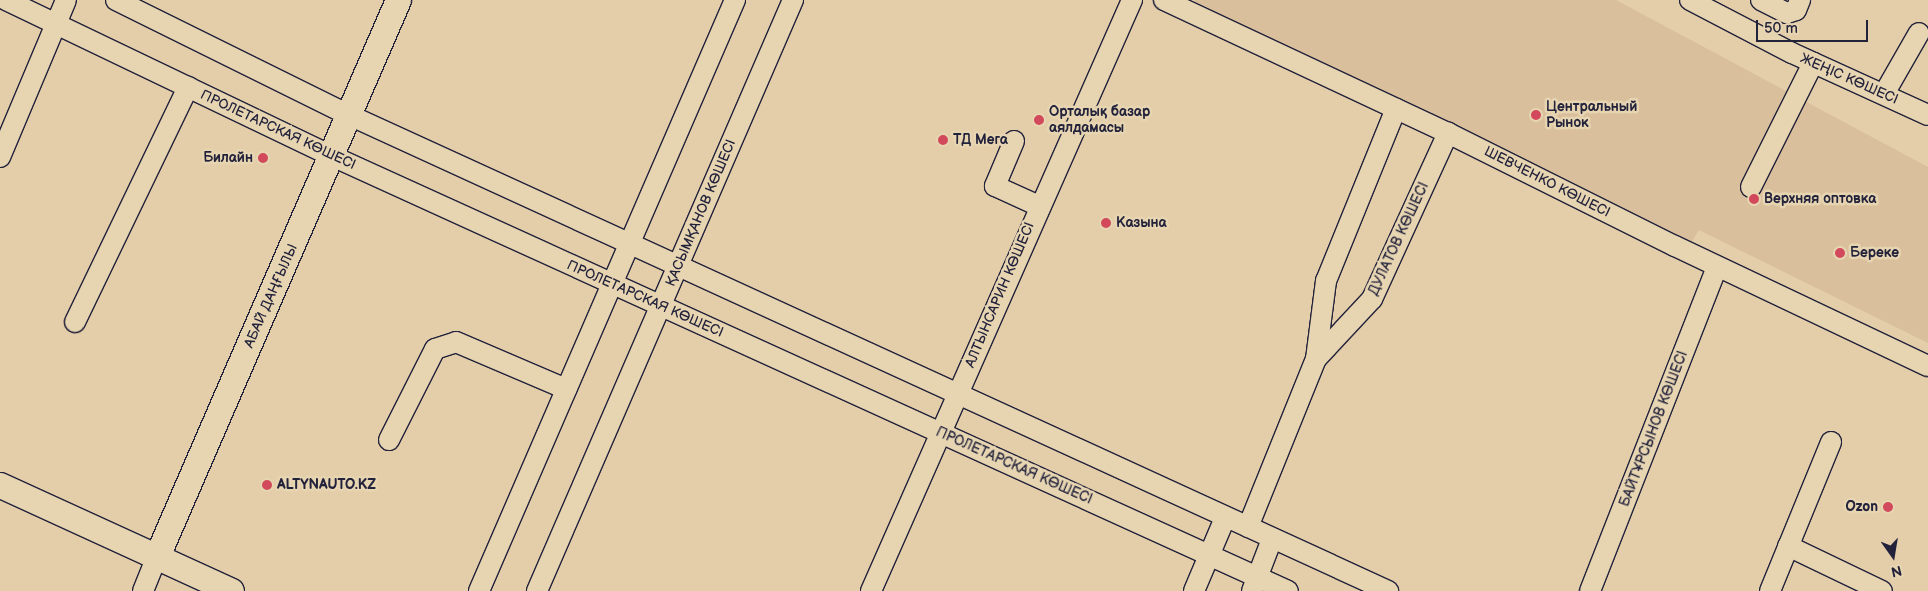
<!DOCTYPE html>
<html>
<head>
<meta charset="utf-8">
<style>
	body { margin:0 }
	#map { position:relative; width:1928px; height:591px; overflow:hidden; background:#e4cda9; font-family:"Balsamiq Sans",sans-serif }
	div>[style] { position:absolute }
	.built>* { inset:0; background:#dabf9c }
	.roads { filter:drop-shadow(1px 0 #22223b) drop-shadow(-1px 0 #22223b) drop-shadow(0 1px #22223b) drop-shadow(0 -1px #22223b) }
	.minor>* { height:20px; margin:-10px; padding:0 10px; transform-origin:10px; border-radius:10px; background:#e7d5b2 }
	.major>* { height:25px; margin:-12.5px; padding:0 12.5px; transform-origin:12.5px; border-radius:12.5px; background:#e7d5b2 }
	.dots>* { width:14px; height:14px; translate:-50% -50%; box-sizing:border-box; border:2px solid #e7d5b2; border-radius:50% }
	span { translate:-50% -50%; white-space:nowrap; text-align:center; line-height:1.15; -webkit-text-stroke:5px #e7d5b2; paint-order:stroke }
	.street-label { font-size:14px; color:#22223b }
	.poi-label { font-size:14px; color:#22223b; font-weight:700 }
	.left { translate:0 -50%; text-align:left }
	.right { translate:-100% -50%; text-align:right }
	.north { position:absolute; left:1868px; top:531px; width:50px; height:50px; -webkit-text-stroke:4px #e7d5b2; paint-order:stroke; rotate:167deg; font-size:14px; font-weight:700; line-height:20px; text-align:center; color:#22223b }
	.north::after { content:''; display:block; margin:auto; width:18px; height:22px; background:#22223b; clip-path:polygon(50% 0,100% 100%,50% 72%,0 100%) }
	.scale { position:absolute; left:1756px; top:20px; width:112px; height:22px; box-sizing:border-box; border:2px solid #22223b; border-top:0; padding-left:6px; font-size:15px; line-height:18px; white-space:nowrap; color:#22223b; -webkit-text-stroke:4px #e7d5b2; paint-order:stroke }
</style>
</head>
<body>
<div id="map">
	<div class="built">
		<div style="clip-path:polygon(1195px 0,1616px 0,1928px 167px,1928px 343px,1699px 230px,1687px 249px,1187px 16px)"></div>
	</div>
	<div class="roads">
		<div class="minor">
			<div style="left:6px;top:0;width:361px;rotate:25.6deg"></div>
			<div style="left:332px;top:156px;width:1050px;rotate:24.47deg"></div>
			<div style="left:116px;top:0;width:260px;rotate:26.3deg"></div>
			<div style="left:349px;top:115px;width:1143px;rotate:24.61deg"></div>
			<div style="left:1164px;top:0;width:314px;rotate:25.1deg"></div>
			<div style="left:1448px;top:133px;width:254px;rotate:26.5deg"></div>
			<div style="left:1675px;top:246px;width:280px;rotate:25.4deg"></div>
			<div style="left:1690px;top:0;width:115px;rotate:27.5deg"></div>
			<div style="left:1792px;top:53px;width:149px;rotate:24.5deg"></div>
			<div style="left:1761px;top:0;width:29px;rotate:27deg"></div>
			<div style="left:1787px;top:13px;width:9px;rotate:-18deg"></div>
			<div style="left:1796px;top:10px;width:11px;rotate:-68deg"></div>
			<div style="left:1884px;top:94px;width:70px;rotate:-60.2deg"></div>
			<div style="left:1014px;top:141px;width:49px;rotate:112.9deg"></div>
			<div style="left:995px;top:186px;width:48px;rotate:24.4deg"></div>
			<div style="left:0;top:157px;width:170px;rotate:-67.2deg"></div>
			<div style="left:1751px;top:187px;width:139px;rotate:-63.4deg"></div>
			<div style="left:75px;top:322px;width:261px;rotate:-64.3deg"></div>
			<div style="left:1316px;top:359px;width:82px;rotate:-47deg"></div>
			<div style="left:1372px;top:299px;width:183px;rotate:-65.4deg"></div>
			<div style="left:389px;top:440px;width:102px;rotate:-63.2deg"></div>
			<div style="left:435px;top:349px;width:22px;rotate:-18deg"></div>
			<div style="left:456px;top:342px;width:120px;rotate:23.1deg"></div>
			<div style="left:1248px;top:527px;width:181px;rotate:-68deg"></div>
			<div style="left:1316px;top:359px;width:79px;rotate:-82.7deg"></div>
			<div style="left:1326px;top:281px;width:186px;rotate:-67.9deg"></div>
			<div style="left:1788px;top:546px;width:104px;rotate:25.6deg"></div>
			<div style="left:143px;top:591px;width:38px;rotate:-68deg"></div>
			<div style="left:479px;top:591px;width:644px;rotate:-66.58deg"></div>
			<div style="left:537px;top:591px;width:644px;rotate:-66.58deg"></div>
			<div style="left:871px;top:591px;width:646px;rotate:-66.17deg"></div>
			<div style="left:1194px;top:591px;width:79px;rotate:-67deg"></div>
			<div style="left:1252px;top:591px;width:56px;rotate:-69deg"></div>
			<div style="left:1590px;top:591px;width:348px;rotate:-68.6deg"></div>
			<div style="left:1770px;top:591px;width:161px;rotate:-67.7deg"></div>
		</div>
		<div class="major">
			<div style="left:0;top:485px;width:254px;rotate:24.6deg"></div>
			<div style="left:157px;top:556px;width:606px;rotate:-66.57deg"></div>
		</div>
	</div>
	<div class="dots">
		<div style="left:1536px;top:115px;background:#d1495b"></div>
		<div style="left:1039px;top:120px;background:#d1495b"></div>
		<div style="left:943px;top:140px;background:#d1495b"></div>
		<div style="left:263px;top:158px;background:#d1495b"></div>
		<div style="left:1754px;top:199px;background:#d1495b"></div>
		<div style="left:1106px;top:223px;background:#d1495b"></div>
		<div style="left:1840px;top:253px;background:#d1495b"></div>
		<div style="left:267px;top:485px;background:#d1495b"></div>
		<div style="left:1888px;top:507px;background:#d1495b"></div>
	</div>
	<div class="street-label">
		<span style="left:1849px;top:79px;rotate:24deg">ЖЕҢІС КӨШЕСІ</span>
		<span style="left:278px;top:130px;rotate:25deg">ПРОЛЕТАРСКАЯ КӨШЕСІ</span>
		<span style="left:1547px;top:182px;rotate:27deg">ШЕВЧЕНКО КӨШЕСІ</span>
		<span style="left:701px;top:213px;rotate:-67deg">ҚАСЫМҚАНОВ КӨШЕСІ</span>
		<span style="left:1399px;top:239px;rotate:-65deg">ДУЛАТОВ КӨШЕСІ</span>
		<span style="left:1000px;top:295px;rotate:-67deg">АЛТЫНСАРИН КӨШЕСІ</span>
		<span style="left:271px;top:296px;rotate:-66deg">АБАЙ ДАҢҒЫЛЫ</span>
		<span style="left:645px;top:299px;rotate:24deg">ПРОЛЕТАРСКАЯ КӨШЕСІ</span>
		<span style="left:1654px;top:429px;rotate:-69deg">БАЙТҰРСЫНОВ КӨШЕСІ</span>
		<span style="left:1014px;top:466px;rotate:24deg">ПРОЛЕТАРСКАЯ КӨШЕСІ</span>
	</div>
	<div class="poi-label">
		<span class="left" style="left:1546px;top:115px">Центральный<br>Рынок</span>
		<span class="left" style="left:1049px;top:120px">Орталық базар<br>аялдамасы</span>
		<span class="left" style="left:953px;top:140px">ТД Мега</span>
		<span class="right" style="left:253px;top:158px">Билайн</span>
		<span class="left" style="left:1764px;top:199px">Верхняя оптовка</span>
		<span class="left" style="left:1116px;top:223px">Казына</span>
		<span class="left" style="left:1850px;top:253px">Береке</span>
		<span class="left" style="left:277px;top:485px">ALTYNAUTO.KZ</span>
		<span class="right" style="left:1878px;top:507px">Ozon</span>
	</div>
	<div class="north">N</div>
	<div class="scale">50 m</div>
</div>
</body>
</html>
